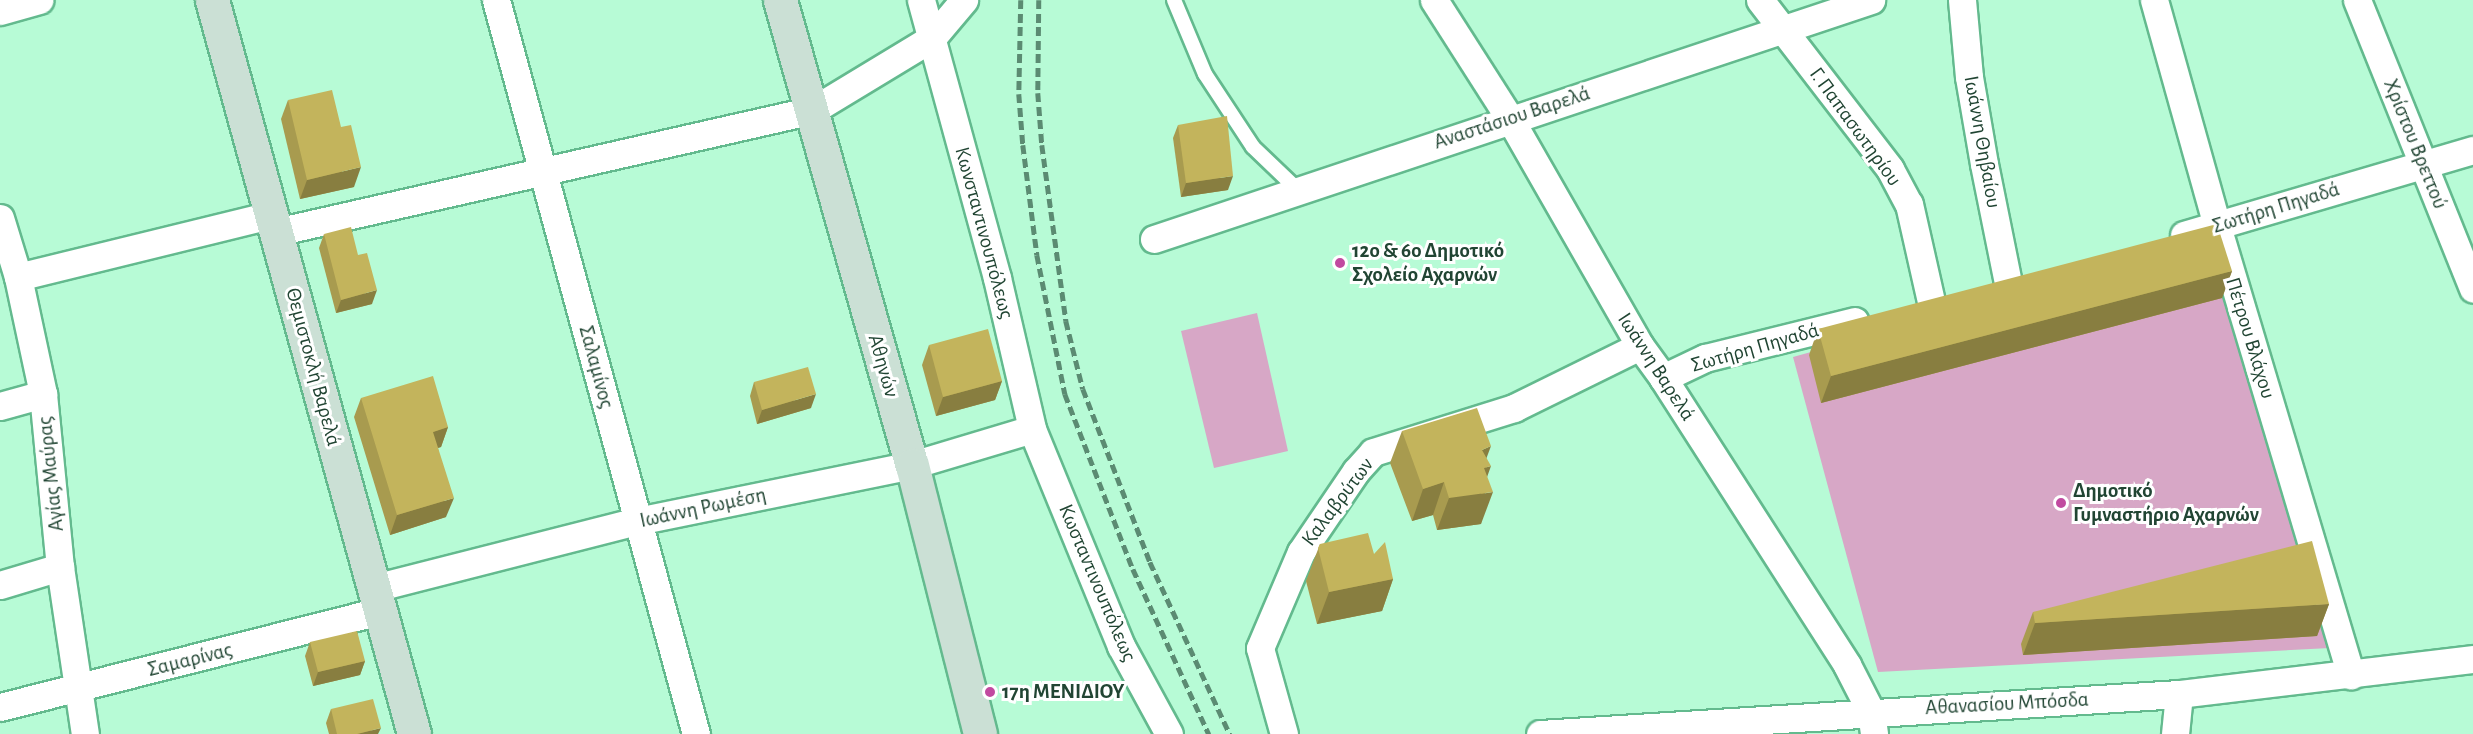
<!DOCTYPE html>
<html>
<head>
<meta charset="utf-8">
<style>
	body { margin:0 }
	#map { position:relative; width:2473px; height:734px; overflow:hidden; background:#b7fbd6; font-family:"Alegreya Sans",sans-serif }
	div>[style] { position:absolute }
	.green>* { inset:0; background:#d7a7c6 }
	.roads { filter:drop-shadow(2px 0 #63ba8e) drop-shadow(-2px 0 #63ba8e) drop-shadow(0 2px #63ba8e) drop-shadow(0 -2px #63ba8e) }
	.lane>* { height:14px; margin:-7px; padding:0 7px; transform-origin:7px; border-radius:7px; background:#fff }
	.street>* { height:27px; margin:-13.5px; padding:0 13.5px; transform-origin:13.5px; border-radius:13.5px; background:#fff }
	.secondary>* { height:33px; margin:-16.5px; padding:0 16.5px; transform-origin:16.5px; border-radius:16.5px; background:#cbe0d5 }
	.rail>* { height:4.5px; margin-top:-2.25px; transform-origin:0; background:repeating-linear-gradient(90deg,#5b8b72 0 9px,transparent 0 13.5px) }
	.wall>* { inset:0; background:#a89b4f }
	.shaded-wall>* { inset:0; background:#887e40 }
	.building>* { inset:0; background:#c3b45c }
	.dots>* { width:16px; height:16px; translate:-50% -50%; box-sizing:border-box; border:3px solid #fff; border-radius:50% }
	span { translate:-50% -50%; white-space:nowrap; text-align:center; line-height:1.15; -webkit-text-stroke:6px #fff; paint-order:stroke }
	.street-label { font-size:21px; color:#214533 }
	.poi-label { font-size:21px; color:#214533; font-weight:700 }
	.left { translate:0 -50%; text-align:left }
</style>
</head>
<body>
<div id="map">
	<div class="green">
		<div style="clip-path:polygon(2218px 239px,2330px 648px,1878px 672px,1793px 357px)"></div>
		<div style="clip-path:polygon(1257px 313px,1288px 451px,1214px 468px,1181px 331px)"></div>
	</div>
	<div class="roads">
		<div class="lane">
			<div style="left:1174px;top:0;width:80px;rotate:67.3deg"></div>
			<div style="left:1205px;top:74px;width:87px;rotate:56.7deg"></div>
			<div style="left:1253px;top:147px;width:62px;rotate:43.7deg"></div>
		</div>
		<div class="street">
			<div style="left:496px;top:0;width:761px;rotate:74.76deg"></div>
			<div style="left:921px;top:0;width:288px;rotate:74.7deg"></div>
			<div style="left:997px;top:278px;width:155px;rotate:76.9deg"></div>
			<div style="left:1032px;top:429px;width:235px;rotate:67.7deg"></div>
			<div style="left:1121px;top:646px;width:100px;rotate:61.4deg"></div>
			<div style="left:1434px;top:0;width:141px;rotate:57.4deg"></div>
			<div style="left:1510px;top:119px;width:262px;rotate:60.2deg"></div>
			<div style="left:1640px;top:346px;width:39px;rotate:54deg"></div>
			<div style="left:1663px;top:378px;width:341px;rotate:57.3deg"></div>
			<div style="left:1847px;top:665px;width:53px;rotate:62.9deg"></div>
			<div style="left:1871px;top:712px;width:22px;rotate:82deg"></div>
			<div style="left:1760px;top:0;width:213px;rotate:52.4deg"></div>
			<div style="left:1890px;top:169px;width:40px;rotate:62deg"></div>
			<div style="left:1909px;top:204px;width:100px;rotate:77.3deg"></div>
			<div style="left:1962px;top:0;width:77px;rotate:84.8deg"></div>
			<div style="left:1969px;top:77px;width:88px;rotate:80.2deg"></div>
			<div style="left:1984px;top:164px;width:121px;rotate:78.6deg"></div>
			<div style="left:2154px;top:0;width:235px;rotate:74.4deg"></div>
			<div style="left:2217px;top:226px;width:469px;rotate:73.4deg"></div>
			<div style="left:2357px;top:0;width:311px;rotate:68.1deg"></div>
			<div style="left:0;top:11px;width:41px;rotate:-15.8deg"></div>
			<div style="left:0;top:218px;width:62px;rotate:73deg"></div>
			<div style="left:18px;top:277px;width:120px;rotate:77.9deg"></div>
			<div style="left:43px;top:394px;width:174px;rotate:84.4deg"></div>
			<div style="left:60px;top:567px;width:169px;rotate:81.5deg"></div>
			<div style="left:276px;top:232px;width:551px;rotate:-12.8deg"></div>
			<div style="left:813px;top:110px;width:139px;rotate:-31.2deg"></div>
			<div style="left:932px;top:38px;width:50px;rotate:-49.9deg"></div>
			<div style="left:2184px;top:235px;width:301px;rotate:-16.4deg"></div>
			<div style="left:1154px;top:239px;width:756px;rotate:-18.43deg"></div>
			<div style="left:18px;top:277px;width:260px;rotate:-13.8deg"></div>
			<div style="left:1663px;top:378px;width:47px;rotate:-25.5deg"></div>
			<div style="left:1705px;top:358px;width:154px;rotate:-13.9deg"></div>
			<div style="left:0;top:406px;width:45px;rotate:-15.6deg"></div>
			<div style="left:0;top:585px;width:63px;rotate:-16.7deg"></div>
			<div style="left:374px;top:588px;width:271px;rotate:-14.3deg"></div>
			<div style="left:637px;top:521px;width:281px;rotate:-11.5deg"></div>
			<div style="left:912px;top:465px;width:125px;rotate:-16.7deg"></div>
			<div style="left:0;top:707px;width:392px;rotate:-14.2deg"></div>
			<div style="left:1284px;top:734px;width:89px;rotate:-105.6deg"></div>
			<div style="left:1260px;top:648px;width:104px;rotate:-66.9deg"></div>
			<div style="left:1301px;top:552px;width:98px;rotate:-55.8deg"></div>
			<div style="left:1356px;top:471px;width:25px;rotate:-48deg"></div>
			<div style="left:1373px;top:452px;width:148px;rotate:-17.3deg"></div>
			<div style="left:1514px;top:408px;width:140px;rotate:-26.2deg"></div>
			<div style="left:1540px;top:734px;width:640px;rotate:-3.58deg"></div>
			<div style="left:2179px;top:694px;width:296px;rotate:-6.8deg"></div>
			<div style="left:2175px;top:734px;width:40px;rotate:-84.3deg"></div>
		</div>
		<div class="secondary">
			<div style="left:212px;top:0;width:761px;rotate:74.61deg"></div>
			<div style="left:780px;top:0;width:483px;rotate:74.2deg"></div>
			<div style="left:912px;top:465px;width:277px;rotate:75.8deg"></div>
		</div>
	</div>
	<div class="rail">
		<div style="left:1021px;top:0;width:94px;rotate:91.2deg"></div>
		<div style="left:1019px;top:94px;width:51px;rotate:85.5deg"></div>
		<div style="left:1023px;top:145px;width:111px;rotate:82.7deg"></div>
		<div style="left:1037px;top:255px;width:142px;rotate:78.6deg"></div>
		<div style="left:1065px;top:394px;width:188px;rotate:68.8deg"></div>
		<div style="left:1133px;top:569px;width:182px;rotate:65.3deg"></div>
		<div style="left:1039px;top:0;width:93px;rotate:90.6deg"></div>
		<div style="left:1038px;top:93px;width:52px;rotate:85.6deg"></div>
		<div style="left:1042px;top:145px;width:178px;rotate:82.2deg"></div>
		<div style="left:1066px;top:321px;width:70px;rotate:76deg"></div>
		<div style="left:1083px;top:389px;width:186px;rotate:68.8deg"></div>
		<div style="left:1150px;top:562px;width:190px;rotate:65.1deg"></div>
	</div>
	<div class="wall">
		<div style="clip-path:polygon(288px 100px,354px 187px,300px 199px,281px 119px)"></div>
		<div style="clip-path:polygon(1178px 125px,1228px 190px,1181px 197px,1173px 138px)"></div>
		<div style="clip-path:polygon(324px 234px,372px 304px,336px 313px,319px 248px)"></div>
		<div style="clip-path:polygon(2232px 271px,2222px 298px,1821px 403px,1809px 355px,1818px 329px)"></div>
		<div style="clip-path:polygon(929px 345px,1002px 381px,995px 400px,936px 416px,922px 365px)"></div>
		<div style="clip-path:polygon(754px 382px,811px 408px,757px 424px,750px 396px)"></div>
		<div style="clip-path:polygon(361px 398px,448px 427px,441px 447px,438px 448px,446px 517px,390px 535px,354px 417px)"></div>
		<div style="clip-path:polygon(1402px 431px,1486px 458px,1487px 477px,1481px 524px,1437px 530px,1433px 515px,1412px 521px,1390px 463px)"></div>
		<div style="clip-path:polygon(1320px 544px,1374px 554px,1393px 579px,1382px 611px,1317px 624px,1306px 581px)"></div>
		<div style="clip-path:polygon(2329px 604px,2317px 636px,2023px 655px,2021px 644px,2033px 612px)"></div>
		<div style="clip-path:polygon(310px 642px,365px 661px,360px 675px,313px 686px,305px 656px)"></div>
		<div style="clip-path:polygon(331px 709px,378px 734px,329px 734px,326px 723px)"></div>
	</div>
	<div class="shaded-wall">
		<div style="clip-path:polygon(361px 167px,354px 187px,300px 199px,307px 180px)"></div>
		<div style="clip-path:polygon(1233px 176px,1228px 190px,1181px 197px,1186px 183px)"></div>
		<div style="clip-path:polygon(2232px 271px,2222px 298px,1821px 403px,1831px 376px)"></div>
		<div style="clip-path:polygon(377px 290px,372px 304px,336px 313px,341px 300px)"></div>
		<div style="clip-path:polygon(1002px 381px,995px 400px,936px 416px,943px 397px)"></div>
		<div style="clip-path:polygon(816px 394px,811px 408px,757px 424px,762px 410px)"></div>
		<div style="clip-path:polygon(448px 427px,441px 447px,426px 451px,433px 432px)"></div>
		<div style="clip-path:polygon(1491px 446px,1479px 478px,1482px 450px)"></div>
		<div style="clip-path:polygon(1491px 466px,1481px 494px,1493px 492px,1481px 524px,1437px 530px,1449px 498px,1484px 468px)"></div>
		<div style="clip-path:polygon(1444px 482px,1433px 515px,1412px 521px,1423px 489px)"></div>
		<div style="clip-path:polygon(454px 498px,446px 517px,390px 535px,397px 515px)"></div>
		<div style="clip-path:polygon(1393px 579px,1382px 611px,1317px 624px,1329px 592px)"></div>
		<div style="clip-path:polygon(2329px 604px,2317px 636px,2023px 655px,2035px 623px)"></div>
		<div style="clip-path:polygon(365px 661px,360px 675px,313px 686px,318px 672px)"></div>
		<div style="clip-path:polygon(381px 728px,378px 734px,357px 734px)"></div>
	</div>
	<div class="building">
		<div style="clip-path:polygon(332px 90px,341px 127px,351px 125px,361px 167px,307px 180px,288px 100px)"></div>
		<div style="clip-path:polygon(1227px 116px,1233px 176px,1186px 183px,1178px 125px)"></div>
		<div style="clip-path:polygon(2217px 224px,2232px 271px,1831px 376px,1818px 329px)"></div>
		<div style="clip-path:polygon(351px 227px,358px 255px,367px 253px,377px 290px,341px 300px,324px 234px)"></div>
		<div style="clip-path:polygon(988px 329px,1002px 381px,943px 397px,929px 345px)"></div>
		<div style="clip-path:polygon(808px 367px,816px 394px,762px 410px,754px 382px)"></div>
		<div style="clip-path:polygon(433px 376px,448px 427px,433px 432px,454px 498px,397px 515px,361px 398px)"></div>
		<div style="clip-path:polygon(1477px 408px,1491px 446px,1482px 450px,1491px 466px,1484px 468px,1493px 492px,1449px 498px,1444px 482px,1423px 489px,1402px 431px)"></div>
		<div style="clip-path:polygon(1368px 533px,1374px 554px,1385px 542px,1393px 579px,1329px 592px,1318px 548px,1320px 544px)"></div>
		<div style="clip-path:polygon(2312px 541px,2329px 604px,2035px 623px,2033px 612px)"></div>
		<div style="clip-path:polygon(357px 631px,365px 661px,318px 672px,310px 642px)"></div>
		<div style="clip-path:polygon(373px 699px,381px 728px,357px 734px,337px 734px,331px 709px)"></div>
	</div>
	<div class="dots">
		<div style="left:1340px;top:263px;background:#c14aa0"></div>
		<div style="left:2061px;top:503px;background:#c14aa0"></div>
		<div style="left:990px;top:692px;background:#c14aa0"></div>
	</div>
	<div class="street-label">
		<span style="left:1512px;top:118px;rotate:-18deg">Αναστάσιου Βαρελά</span>
		<span style="left:1855px;top:127px;rotate:54deg">Γ. Παπασωτηρίου</span>
		<span style="left:1982px;top:142px;rotate:80deg">Ιωάννη Θηβαίου</span>
		<span style="left:2415px;top:144px;rotate:68deg">Χρίστου Βρεττού</span>
		<span style="left:2276px;top:208px;rotate:-17deg">Σωτήρη Πηγαδά</span>
		<span style="left:984px;top:233px;rotate:75deg">Κωνσταντινουπόλεως</span>
		<span style="left:2250px;top:338px;rotate:73deg">Πέτρου Βλάχου</span>
		<span style="left:1755px;top:348px;rotate:-16deg">Σωτήρη Πηγαδά</span>
		<span style="left:883px;top:366px;rotate:74deg">Αθηνών</span>
		<span style="left:313px;top:367px;rotate:75deg">Θεμιστοκλή Βαρελά</span>
		<span style="left:596px;top:367px;rotate:75deg">Σαλαμίνος</span>
		<span style="left:1656px;top:367px;rotate:57deg">Ιωάννη Βαρελά</span>
		<span style="left:51px;top:474px;rotate:-96deg">Αγίας Μαύρας</span>
		<span style="left:1338px;top:502px;rotate:-53deg">Καλαβρύτων</span>
		<span style="left:703px;top:508px;rotate:-12deg">Ιωάννη Ρωμέση</span>
		<span style="left:1097px;top:583px;rotate:67deg">Κωσταντινουπόλεως</span>
		<span style="left:190px;top:660px;rotate:-14deg">Σαμαρίνας</span>
		<span style="left:2007px;top:704px;rotate:-3deg">Αθανασίου Μπόσδα</span>
	</div>
	<div class="poi-label">
		<span class="left" style="left:1352px;top:263px">12ο &amp; 6ο Δημοτικό<br>Σχολείο Αχαρνών</span>
		<span class="left" style="left:2073px;top:503px">Δημοτικό<br>Γυμναστήριο Αχαρνών</span>
		<span class="left" style="left:1002px;top:692px">17η ΜΕΝΙΔΙΟΥ</span>
	</div>
</div>
</body>
</html>
